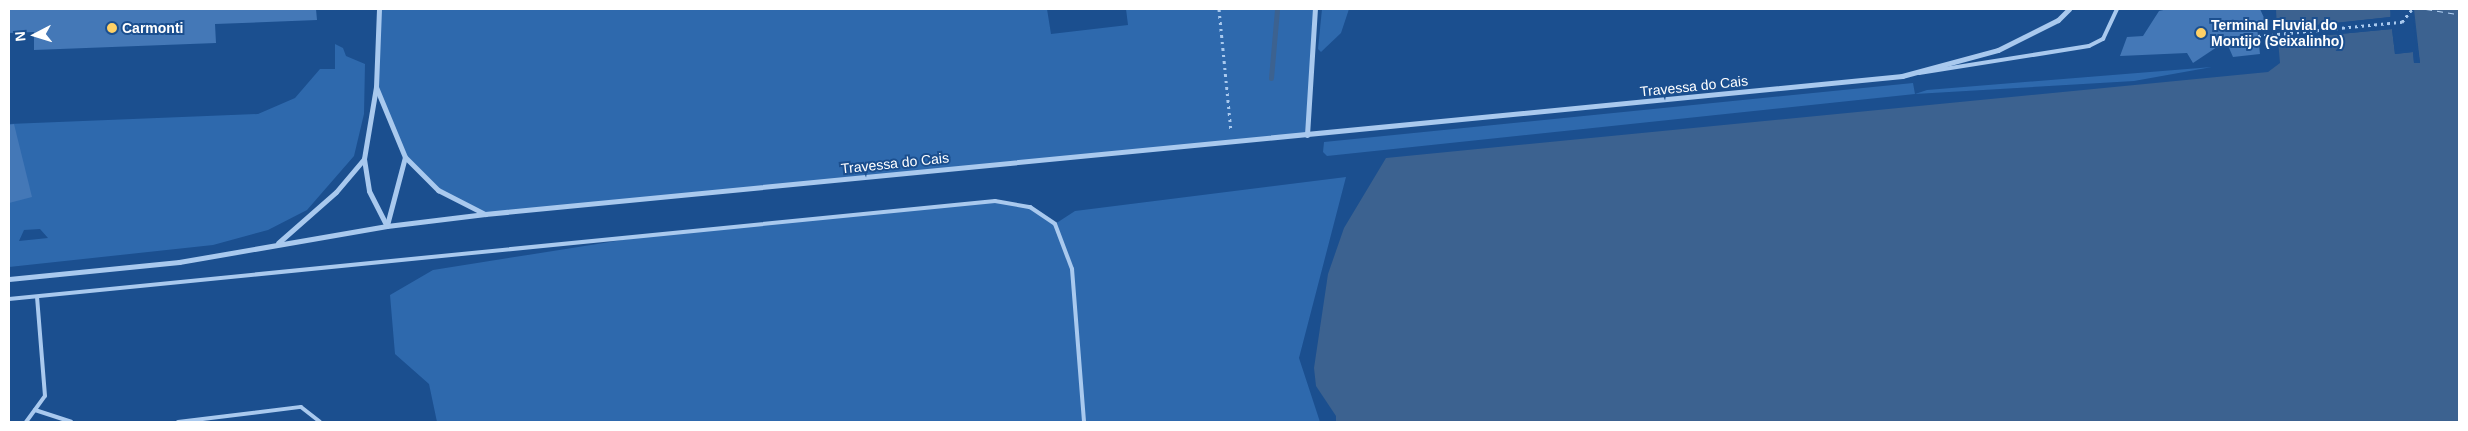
<!DOCTYPE html>
<html>
<head>
<meta charset="utf-8">
<style>
	body { margin:0 }
	#map { position:relative; width:2468px; height:431px; overflow:hidden; background:#1b4f8f; font-family:Arial,sans-serif }
	div>[style] { position:absolute }
	.green>* { inset:0; background:#2e69ad }
	.water>* { inset:0; background:#3c6290 }
	.pier>* { inset:0; background:#1b4f8f }
	.stream>* { height:5px; margin:-2.5px; padding:0 2.5px; transform-origin:2.5px; border-radius:2.5px; background:#3c6290 }
	.ferry>* { height:1px; margin-top:-0.5px; transform-origin:0; background:repeating-linear-gradient(90deg,#b5d3f5 0 6px,transparent 0 11px) }
	.building>* { inset:0; background:#4478b7 }
	.path>* { height:3px; margin-top:-1.5px; transform-origin:0; background:repeating-linear-gradient(90deg,#a9c9ee 0 2.5px,transparent 0 6.5px) }
	.lane>* { height:4px; margin:-2px; padding:0 2px; transform-origin:2px; border-radius:2px; background:#a9c9ee }
	.street>* { height:5px; margin:-2.5px; padding:0 2.5px; transform-origin:2.5px; border-radius:2.5px; background:#a9c9ee }
	.dots>* { width:14px; height:14px; translate:-50% -50%; box-sizing:border-box; border:2px solid #1b4f8f; border-radius:50% }
	span { translate:-50% -50%; white-space:nowrap; text-align:center; line-height:1.15; -webkit-text-stroke:4px #1b4f8f; paint-order:stroke }
	.poi-label { font-size:14px; color:#fff; font-weight:700 }
	.left { translate:0 -50%; text-align:left }
	.street-label { font-size:14px; color:#fff }
	.frame { position:absolute; inset:0; border:10px solid #fff; pointer-events:none }
	.north { position:absolute; left:10px; top:10px; width:50px; height:50px; -webkit-text-stroke:4px #1b4f8f; paint-order:stroke; rotate:265deg; font-size:14px; font-weight:700; line-height:20px; text-align:center; color:#fff }
	.north::after { content:''; display:block; margin:auto; width:18px; height:22px; background:#fff; clip-path:polygon(50% 0,100% 100%,50% 72%,0 100%) }
</style>
</head>
<body>
<div id="map">
	<div class="green">
		<div style="clip-path:polygon(379px 9px,1047px 9px,1051px 34px,1128px 25px,1126px 9px,1315px 9px,1307px 135px,485px 214px,438px 190px,405px 157px,376px 87px)"></div>
		<div style="clip-path:polygon(1322px 9px,1349px 9px,1341px 33px,1321px 52px,1318px 49px)"></div>
		<div style="clip-path:polygon(evenodd,335px 44px,343px 48px,346px 56px,365px 64px,364px 114px,354px 156px,307px 210px,268px 230px,213px 245px,9px 267px,9px 124px,258px 114px,295px 98px,320px 69px,335px 69px,335px 44px,40px 229px,48px 238px,19px 241px,24px 230px,40px 229px)"></div>
		<div style="clip-path:polygon(2212px 67px,2134px 81px,1915px 94px,1327px 156px,1323px 152px,1324px 142px,1913px 83px,1915px 94px,1927px 90px)"></div>
		<div style="clip-path:polygon(1346px 177px,1299px 358px,1320px 422px,437px 422px,429px 384px,395px 354px,390px 295px,433px 270px,654px 235px,995px 201px,1030px 207px,1055px 224px,1075px 211px)"></div>
	</div>
	<div class="water">
		<div style="clip-path:polygon(2276px 9px,2390px 9px,2391px 17px,2277px 29px)"></div>
		<div style="clip-path:polygon(2414px 9px,2459px 9px,2459px 422px,1336px 422px,1336px 416px,1316px 386px,1314px 368px,1328px 274px,1344px 228px,1386px 158px,2268px 72px,2280px 63px,2278px 40px,2392px 29px,2395px 54px,2413px 52px,2414px 63px,2420px 63px)"></div>
	</div>
	<div class="pier">
		<div style="clip-path:polygon(2390px 9px,2391px 19px,2275px 30px,2390px 17px)"></div>
		<div style="clip-path:polygon(2412px 9px,2420px 63px,2414px 63px,2413px 52px,2395px 54px,2392px 29px,2276px 40px,2392px 26px,2397px 51px,2414px 50px,2417px 61px)"></div>
	</div>
	<div class="stream">
		<div style="left:1271px;top:78px;width:69px;rotate:-85deg"></div>
	</div>
	<div class="ferry">
		<div style="left:2426px;top:9px;width:33px;rotate:9deg"></div>
	</div>
	<div class="building">
		<div style="clip-path:polygon(9px 9px,316px 9px,317px 20px,215px 24px,216px 43px,34px 50px,34px 32px,9px 33px)"></div>
		<div style="clip-path:polygon(2168px 9px,2260px 9px,2266px 22px,2257px 27px,2260px 54px,2233px 57px,2226px 41px,2193px 63px,2187px 53px,2120px 56px,2127px 37px,2143px 36px,2159px 11px)"></div>
		<div style="clip-path:polygon(14px 124px,32px 197px,9px 203px,9px 125px)"></div>
	</div>
	<div class="path">
		<div style="left:1219px;top:9px;width:123px;rotate:84.4deg"></div>
		<div style="left:2258px;top:36px;width:145px;rotate:-5.6deg"></div>
		<div style="left:2402px;top:22px;width:16px;rotate:-52deg"></div>
	</div>
	<div class="lane">
		<div style="left:1919px;top:73px;width:172px;rotate:-9deg"></div>
		<div style="left:2089px;top:46px;width:16px;rotate:-27deg"></div>
		<div style="left:2103px;top:39px;width:33px;rotate:-65deg"></div>
		<div style="left:9px;top:299px;width:991px;rotate:-5.68deg"></div>
		<div style="left:995px;top:201px;width:36px;rotate:10deg"></div>
		<div style="left:1030px;top:207px;width:30px;rotate:34deg"></div>
		<div style="left:1055px;top:224px;width:48px;rotate:69.3deg"></div>
		<div style="left:1072px;top:269px;width:153px;rotate:85.5deg"></div>
		<div style="left:35px;top:410px;width:38px;rotate:18deg"></div>
		<div style="left:26px;top:422px;width:32px;rotate:-54deg"></div>
		<div style="left:45px;top:396px;width:99px;rotate:-94.6deg"></div>
		<div style="left:178px;top:422px;width:124px;rotate:-7deg"></div>
		<div style="left:301px;top:407px;width:24px;rotate:38deg"></div>
	</div>
	<div class="street">
		<div style="left:379px;top:9px;width:78px;rotate:92.2deg"></div>
		<div style="left:376px;top:87px;width:76px;rotate:67.5deg"></div>
		<div style="left:405px;top:157px;width:47px;rotate:45deg"></div>
		<div style="left:438px;top:190px;width:53px;rotate:27.1deg"></div>
		<div style="left:376px;top:87px;width:73px;rotate:99.5deg"></div>
		<div style="left:364px;top:159px;width:32px;rotate:81deg"></div>
		<div style="left:369px;top:191px;width:39px;rotate:63deg"></div>
		<div style="left:1307px;top:135px;width:126px;rotate:-86.4deg"></div>
		<div style="left:387px;top:225px;width:70px;rotate:-75.2deg"></div>
		<div style="left:278px;top:243px;width:77px;rotate:-41.3deg"></div>
		<div style="left:336px;top:192px;width:43px;rotate:-49.7deg"></div>
		<div style="left:9px;top:279px;width:171px;rotate:-5.7deg"></div>
		<div style="left:179px;top:262px;width:211px;rotate:-9.8deg"></div>
		<div style="left:387px;top:226px;width:99px;rotate:-7deg"></div>
		<div style="left:485px;top:214px;width:1424px;rotate:-5.56deg"></div>
		<div style="left:1902px;top:76px;width:99px;rotate:-15.2deg"></div>
		<div style="left:1998px;top:50px;width:67px;rotate:-26.6deg"></div>
		<div style="left:2058px;top:20px;width:16px;rotate:-45deg"></div>
	</div>
	<div class="dots">
		<div style="left:112px;top:28px;background:#ffd166"></div>
		<div style="left:2201px;top:33px;background:#ffd166"></div>
	</div>
	<div class="poi-label">
		<span class="left" style="left:2211px;top:33px">Terminal Fluvial do<br>Montijo (Seixalinho)</span>
		<span class="left" style="left:122px;top:28px">Carmonti</span>
	</div>
	<div class="street-label">
		<span style="left:1694px;top:86px;rotate:-6deg">Travessa do Cais</span>
		<span style="left:895px;top:163px;rotate:-6deg">Travessa do Cais</span>
	</div>
	<div class="frame"></div>
	<div class="north">N</div>
</div>
</body>
</html>
